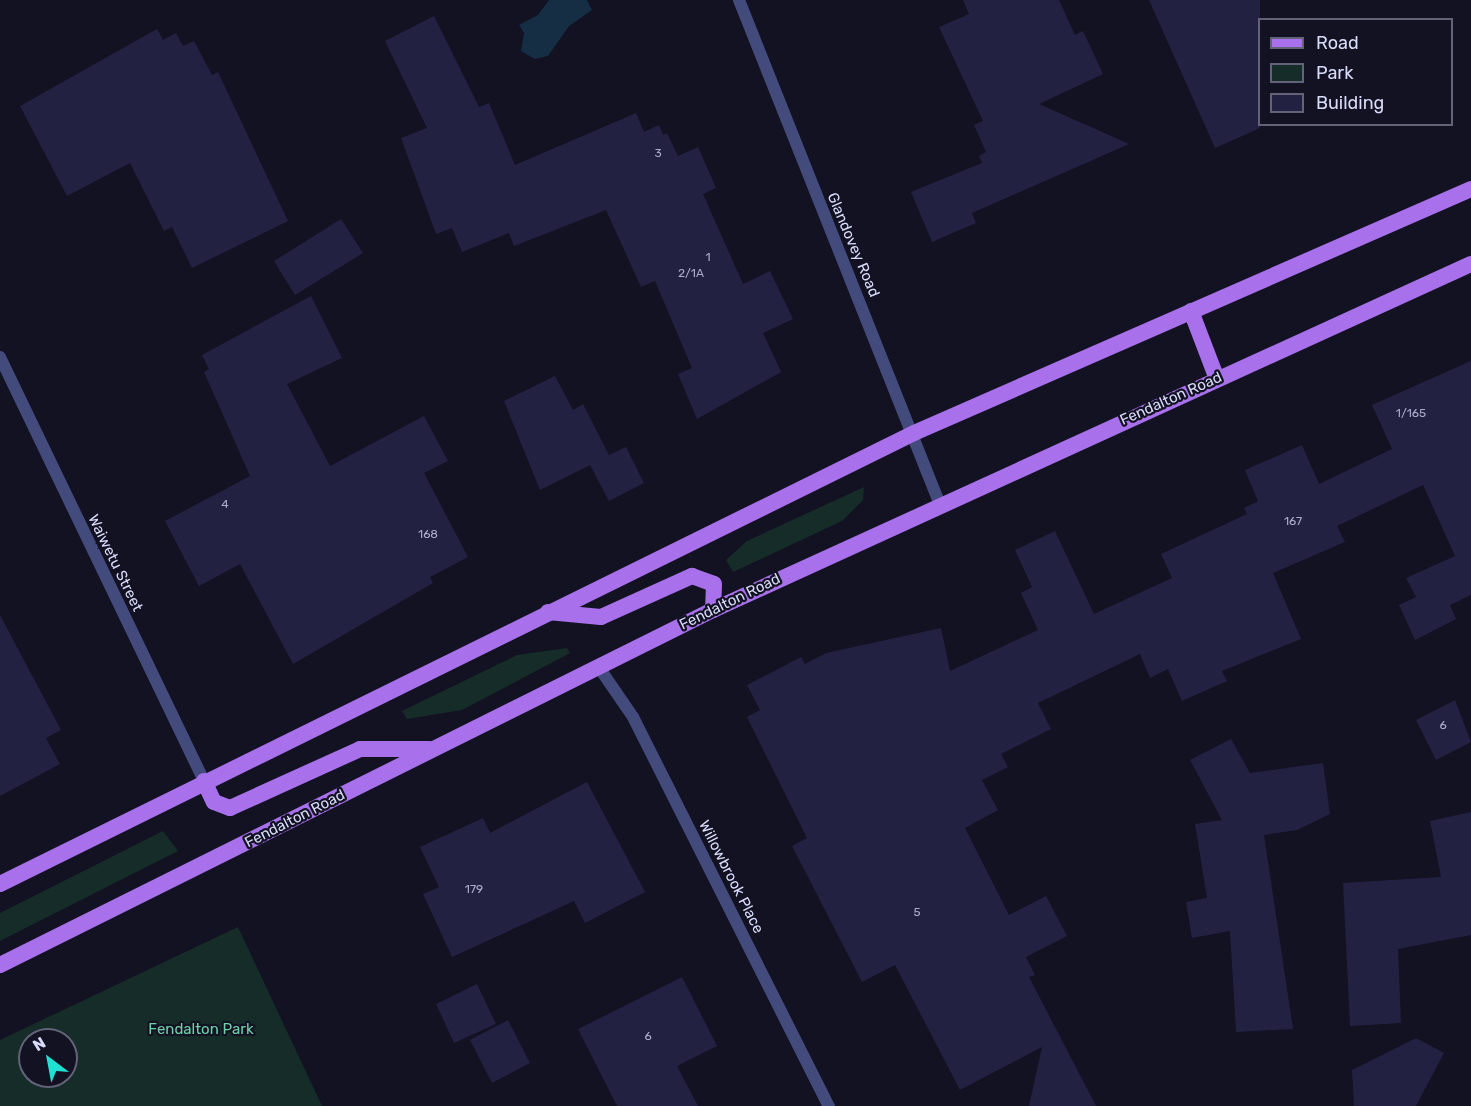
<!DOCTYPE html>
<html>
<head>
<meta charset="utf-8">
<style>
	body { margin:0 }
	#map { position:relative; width:1471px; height:1106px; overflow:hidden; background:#121223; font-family:Rubik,sans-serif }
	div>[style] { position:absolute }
	.green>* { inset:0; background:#162c28 }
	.water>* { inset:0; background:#152e44 }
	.building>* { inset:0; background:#222142 }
	.minor>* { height:12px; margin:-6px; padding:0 6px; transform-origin:6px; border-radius:6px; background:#434a7c }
	.tertiary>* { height:12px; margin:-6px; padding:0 6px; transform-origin:6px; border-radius:6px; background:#434a7c }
	.primary>* { height:16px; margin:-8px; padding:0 8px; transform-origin:8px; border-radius:8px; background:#a870eb }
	span { translate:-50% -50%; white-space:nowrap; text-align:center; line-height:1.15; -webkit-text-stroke:4.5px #121223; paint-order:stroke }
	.number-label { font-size:12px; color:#abaccc }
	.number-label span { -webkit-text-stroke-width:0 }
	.street-label { font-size:15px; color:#d9dbfa }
	.park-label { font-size:15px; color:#6fd0a8 }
	.legend { position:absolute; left:1258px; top:18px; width:195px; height:108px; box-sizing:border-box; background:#121223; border:2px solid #626279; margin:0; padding:8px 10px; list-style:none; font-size:18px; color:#d9dbfa }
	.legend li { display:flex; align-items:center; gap:12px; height:30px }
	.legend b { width:30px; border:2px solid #626279 }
	.north { position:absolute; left:18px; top:1028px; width:60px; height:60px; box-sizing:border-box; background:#121223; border:2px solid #626279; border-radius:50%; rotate:328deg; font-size:16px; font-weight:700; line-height:24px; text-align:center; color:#d9dbfa }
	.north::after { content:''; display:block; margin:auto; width:21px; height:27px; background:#20dfd3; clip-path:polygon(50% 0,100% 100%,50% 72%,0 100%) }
</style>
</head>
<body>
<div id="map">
	<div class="green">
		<div style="clip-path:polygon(864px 487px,863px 500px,842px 521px,733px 572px,726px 560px,747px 541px)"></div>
		<div style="clip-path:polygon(567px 648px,570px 653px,462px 710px,407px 719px,402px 711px,517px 655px)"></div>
		<div style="clip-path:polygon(163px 831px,178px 851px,0 941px,0 913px)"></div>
		<div style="clip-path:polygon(evenodd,238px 927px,322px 1106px,0 1106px,0 1040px,238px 927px,30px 1040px,66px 1040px,66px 1076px,30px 1076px,30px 1040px)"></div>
	</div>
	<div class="water">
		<div style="clip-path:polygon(549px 0,587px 0,592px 10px,569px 26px,548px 56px,535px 59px,521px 51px,524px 33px,519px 25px,538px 15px)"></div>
	</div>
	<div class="building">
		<div style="clip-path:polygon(963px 0,1059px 0,1075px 35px,1083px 31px,1103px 74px,1039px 104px,1129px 144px,972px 213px,976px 223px,932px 242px,911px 192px,982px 163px,979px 156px,986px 152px,974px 125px,983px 121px,939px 27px,969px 14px)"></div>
		<div style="clip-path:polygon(1149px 0,1260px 0,1260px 128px,1215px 148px)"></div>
		<div style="clip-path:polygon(434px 16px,479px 107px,489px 103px,515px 165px,636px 113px,644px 132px,659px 125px,663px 135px,667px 133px,678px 156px,698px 147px,716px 188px,703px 194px,743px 284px,770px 271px,793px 319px,763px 333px,781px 372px,697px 419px,678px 374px,692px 368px,655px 281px,641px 287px,606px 210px,514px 246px,509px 233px,462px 252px,452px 228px,436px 234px,401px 138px,427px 128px,385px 41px)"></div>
		<div style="clip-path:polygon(157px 29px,163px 40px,176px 33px,183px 46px,194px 41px,212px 75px,218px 72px,288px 221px,192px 268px,172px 227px,164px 231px,130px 163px,67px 196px,20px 106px)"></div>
		<div style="clip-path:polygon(341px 219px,363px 253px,295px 295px,274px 261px)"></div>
		<div style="clip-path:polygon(311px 296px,342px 358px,287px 384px,330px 466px,424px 416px,448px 461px,424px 473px,468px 557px,430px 577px,433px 583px,293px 664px,240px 564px,199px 586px,165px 521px,250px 476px,204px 372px,209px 369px,202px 355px)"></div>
		<div style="clip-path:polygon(1471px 361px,1471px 595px,1450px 605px,1456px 619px,1415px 640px,1399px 605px,1416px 597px,1406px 578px,1455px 556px,1423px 485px,1337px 526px,1345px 542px,1273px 573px,1301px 639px,1222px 671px,1227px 681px,1182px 701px,1168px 669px,1150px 678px,1140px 654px,1038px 703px,1051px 729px,1001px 754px,1008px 767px,982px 780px,998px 810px,965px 828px,1009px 915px,1046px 896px,1067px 936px,1026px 957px,1035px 975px,1029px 977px,1096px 1106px,1029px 1106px,1042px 1047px,960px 1090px,895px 965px,862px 982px,792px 846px,807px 838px,747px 717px,760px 710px,747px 685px,801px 657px,805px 664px,826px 653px,941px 628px,950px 671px,1038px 630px,1021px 593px,1032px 587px,1015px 550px,1055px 531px,1094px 614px,1172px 578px,1161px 554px,1247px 514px,1244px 508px,1258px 501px,1245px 470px,1302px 445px,1319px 484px,1392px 449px,1372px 405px)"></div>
		<div style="clip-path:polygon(555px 376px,573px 410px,583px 404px,609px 455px,626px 447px,644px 483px,609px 501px,590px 465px,540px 490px,504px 401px)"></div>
		<div style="clip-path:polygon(0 615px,61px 730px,46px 738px,60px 764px,0 796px)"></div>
		<div style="clip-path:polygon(1455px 700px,1471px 742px,1436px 760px,1416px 720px)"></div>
		<div style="clip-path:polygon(1231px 739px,1250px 773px,1323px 763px,1330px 814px,1297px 830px,1264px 835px,1293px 1029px,1236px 1032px,1230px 931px,1192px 938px,1186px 902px,1207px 898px,1195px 824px,1222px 820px,1190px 760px)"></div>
		<div style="clip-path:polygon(587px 782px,645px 892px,585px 923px,574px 901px,452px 957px,423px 894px,439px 887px,420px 847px,483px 818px,490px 833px)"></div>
		<div style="clip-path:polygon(1471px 812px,1471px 935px,1398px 949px,1401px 1023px,1350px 1026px,1343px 883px,1441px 877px,1430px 821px)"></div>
		<div style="clip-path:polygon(682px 977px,717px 1046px,677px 1066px,698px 1106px,617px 1106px,578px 1029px)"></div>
		<div style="clip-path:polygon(477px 984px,496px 1024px,454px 1043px,436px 1004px)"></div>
		<div style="clip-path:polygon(508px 1020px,530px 1063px,492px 1083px,470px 1040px)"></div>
		<div style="clip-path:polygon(1416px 1038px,1444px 1053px,1416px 1106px,1354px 1106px,1352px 1070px)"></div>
	</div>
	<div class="minor">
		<div style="left:0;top:357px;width:471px;rotate:64.3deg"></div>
		<div style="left:598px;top:666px;width:62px;rotate:55.5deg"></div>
		<div style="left:633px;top:717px;width:436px;rotate:63.3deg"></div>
	</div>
	<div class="tertiary">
		<div style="left:739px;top:0;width:540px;rotate:68.28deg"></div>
	</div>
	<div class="primary">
		<div style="left:1191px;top:311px;width:73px;rotate:69.1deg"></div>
		<div style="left:548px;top:612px;width:53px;rotate:5.4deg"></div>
		<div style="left:601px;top:617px;width:100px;rotate:-24.3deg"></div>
		<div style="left:692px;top:576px;width:23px;rotate:20deg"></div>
		<div style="left:714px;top:584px;width:26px;rotate:92deg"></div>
		<div style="left:204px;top:781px;width:23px;rotate:65deg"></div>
		<div style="left:214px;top:802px;width:17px;rotate:21deg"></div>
		<div style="left:230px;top:808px;width:143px;rotate:-24.4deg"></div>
		<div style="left:360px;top:749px;width:69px"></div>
		<div style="left:0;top:884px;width:1019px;rotate:-26.26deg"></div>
		<div style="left:914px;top:433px;width:608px;rotate:-23.66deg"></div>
		<div style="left:0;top:965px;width:796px;rotate:-26.47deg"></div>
		<div style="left:713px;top:610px;width:833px;rotate:-24.54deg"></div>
	</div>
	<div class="number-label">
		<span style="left:658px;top:154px">3</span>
		<span style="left:708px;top:258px">1</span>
		<span style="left:691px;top:274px">2/1A</span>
		<span style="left:1411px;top:414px">1/165</span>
		<span style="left:225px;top:505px">4</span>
		<span style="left:1293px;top:522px">167</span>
		<span style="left:428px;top:535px">168</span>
		<span style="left:1443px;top:726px">6</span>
		<span style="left:474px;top:890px">179</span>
		<span style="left:917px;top:913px">5</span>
		<span style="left:648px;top:1037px">6</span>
	</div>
	<div class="street-label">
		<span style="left:853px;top:245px;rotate:67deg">Glandovey Road</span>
		<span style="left:1171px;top:399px;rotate:-24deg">Fendalton Road</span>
		<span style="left:115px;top:563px;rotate:64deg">Waiwetu Street</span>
		<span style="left:730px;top:602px;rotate:-26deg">Fendalton Road</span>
		<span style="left:295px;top:819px;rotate:-27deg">Fendalton Road</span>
		<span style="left:731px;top:877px;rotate:63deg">Willowbrook Place</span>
	</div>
	<div class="park-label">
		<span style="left:201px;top:1030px">Fendalton Park</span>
	</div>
	<ul class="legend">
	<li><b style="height:8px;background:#a870eb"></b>Road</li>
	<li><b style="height:16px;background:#162c28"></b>Park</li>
	<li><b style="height:16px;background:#222142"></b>Building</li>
	</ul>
	<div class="north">N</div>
</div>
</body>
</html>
